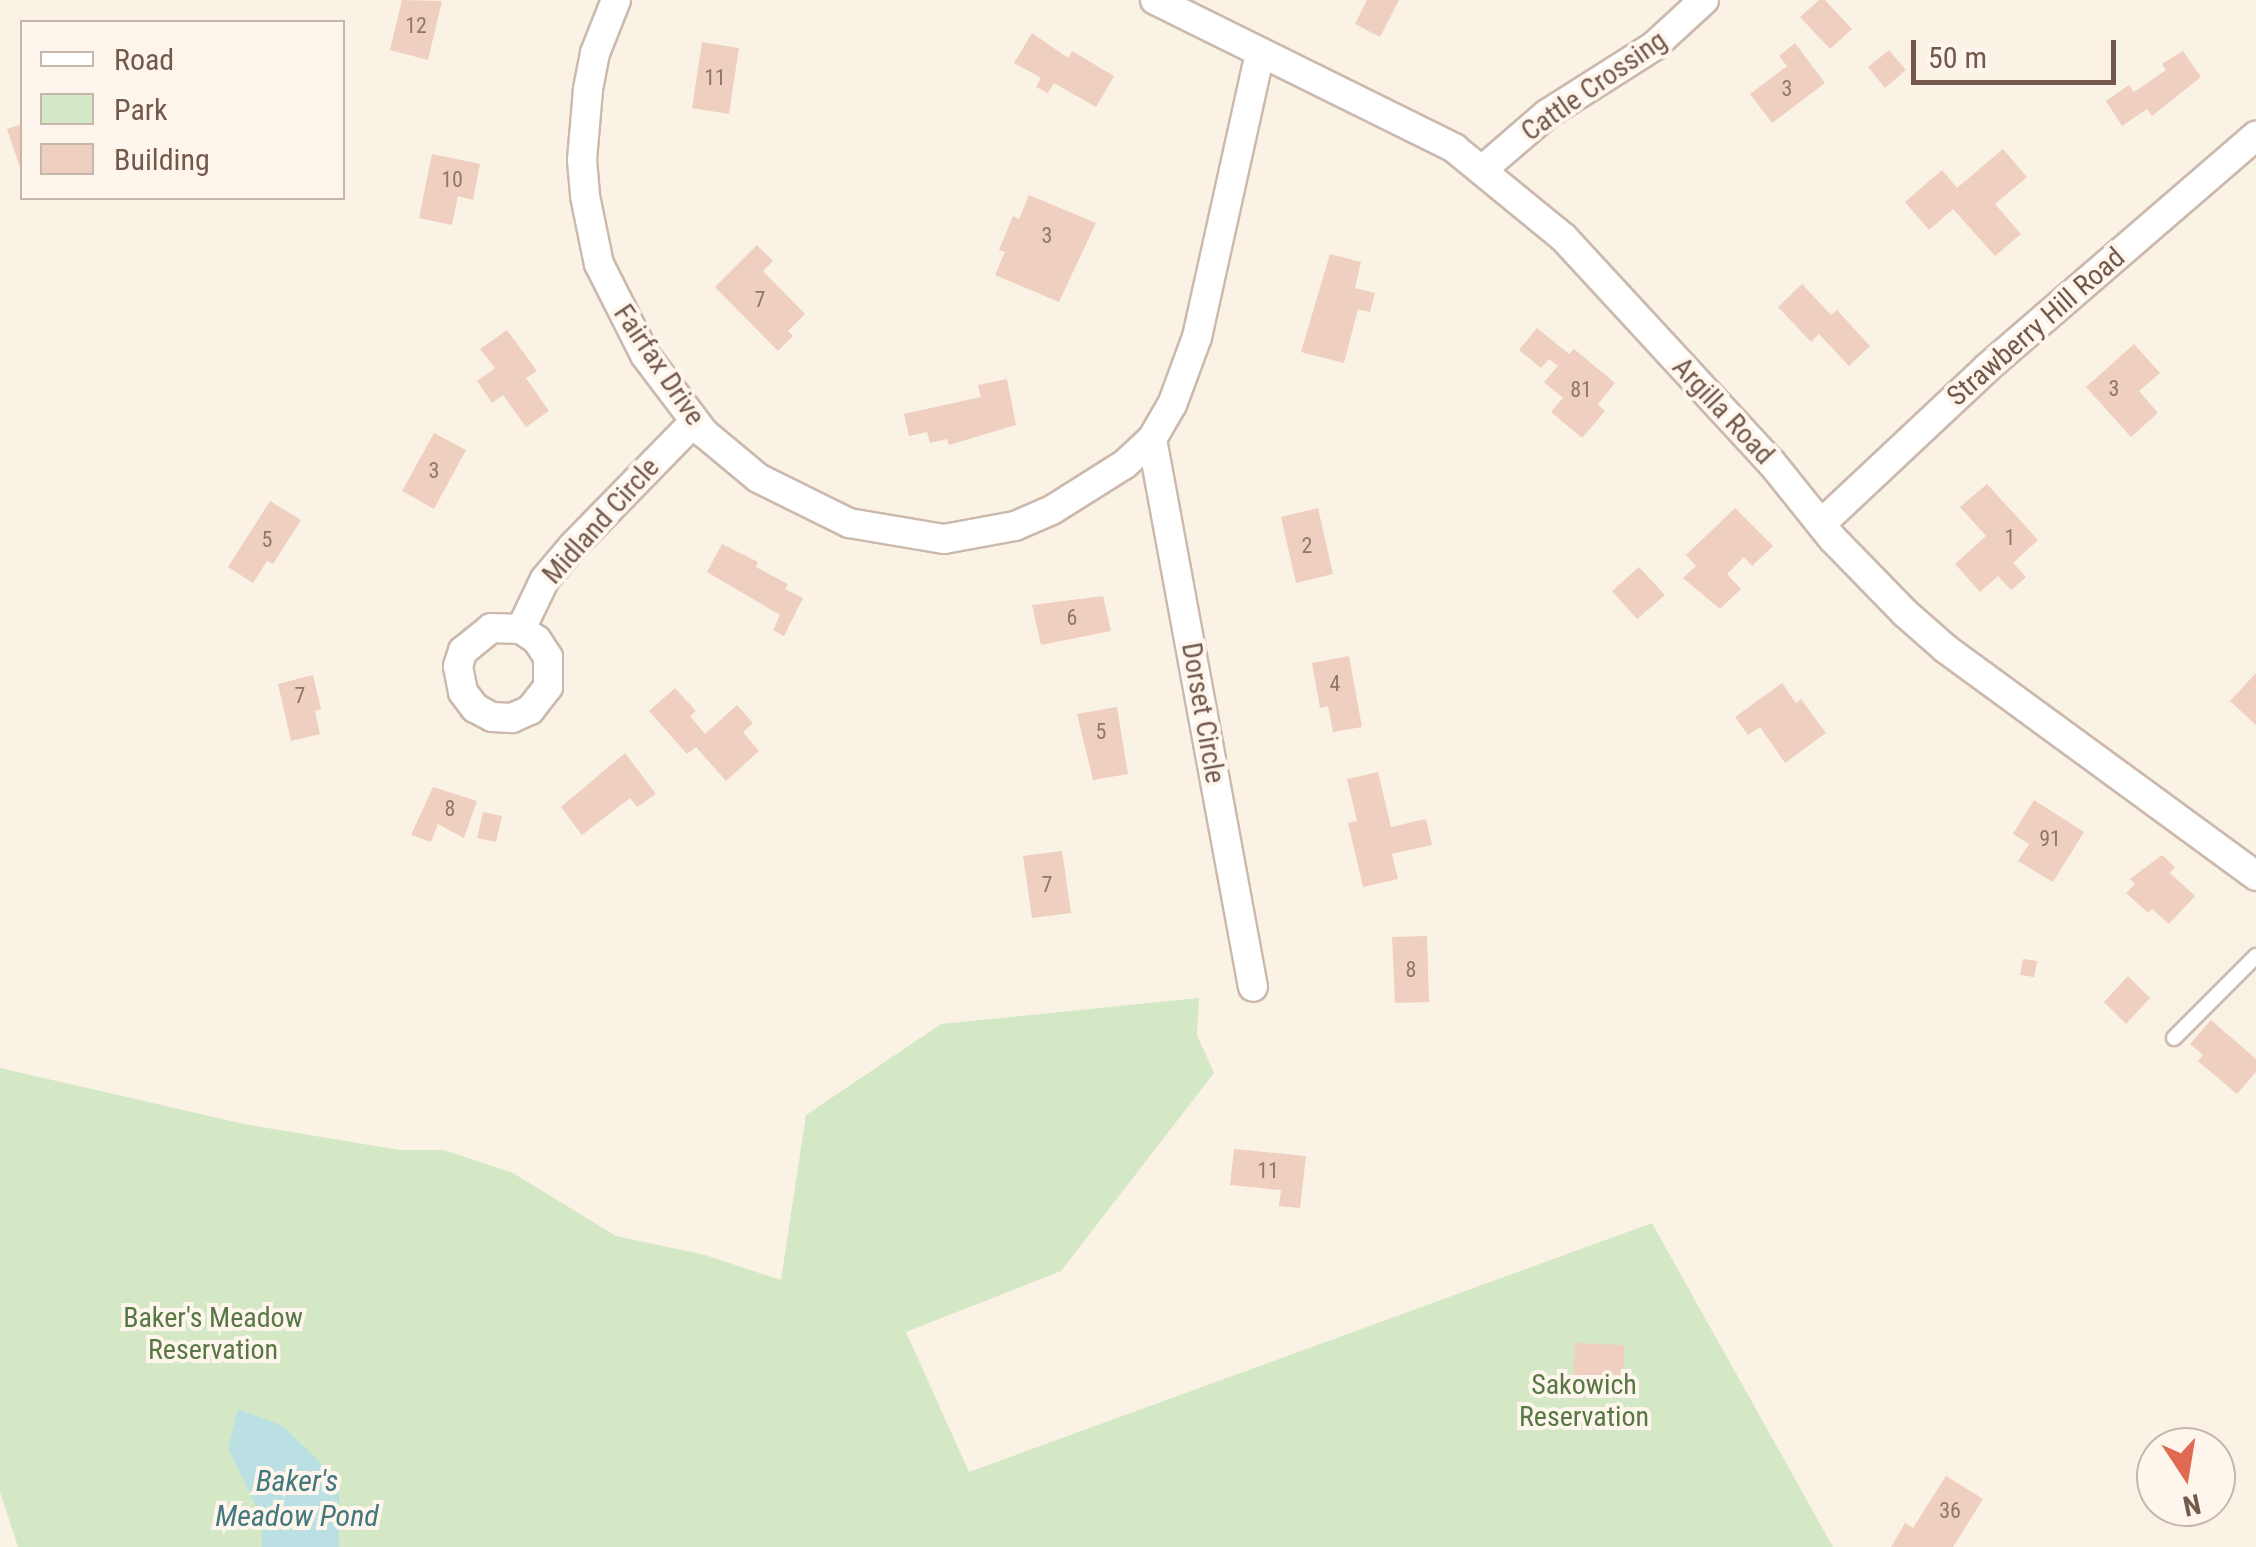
<!DOCTYPE html>
<html>
<head>
<meta charset="utf-8">
<style>
	body { margin:0 }
	#map { position:relative; width:2256px; height:1547px; overflow:hidden; background:#fbf2e6; font-family:"Roboto Condensed",sans-serif }
	div>[style] { position:absolute }
	.green>* { inset:0; background:#d5e8c5 }
	.water>* { inset:0; background:#bbe0e4 }
	.building>* { inset:0; background:#efcfbf }
	.roads { filter:drop-shadow(2px 0 #ccb9ad) drop-shadow(-2px 0 #ccb9ad) drop-shadow(0 2px #ccb9ad) drop-shadow(0 -2px #ccb9ad) }
	.service>* { height:14px; margin:-7px; padding:0 7px; transform-origin:7px; border-radius:7px; background:#fff }
	.minor>* { height:28px; margin:-14px; padding:0 14px; transform-origin:14px; border-radius:14px; background:#fff }
	span { translate:-50% -50%; white-space:nowrap; text-align:center; line-height:1.15; -webkit-text-stroke:8px #fef6ec; paint-order:stroke }
	.number-label { font-size:22px; color:#927669 }
	.number-label span { -webkit-text-stroke-width:0 }
	.street-label { font-size:28px; color:#73584c }
	.park-label { font-size:28px; color:#577844 }
	.water-label { font-size:30px; color:#43787f; font-style:italic }
	.legend { position:absolute; left:20px; top:20px; width:325px; height:180px; box-sizing:border-box; background:#fef6ec; border:2px solid #c6b7ac; margin:0; padding:12px 18px; list-style:none; font-size:30px; color:#73584c }
	.legend li { display:flex; align-items:center; gap:20px; height:50px }
	.legend b { width:50px; border:2px solid #c6b7ac }
	.north { position:absolute; left:2136px; top:1427px; width:100px; height:100px; box-sizing:border-box; background:#fef6ec; border:2px solid #c6b7ac; border-radius:50%; rotate:168deg; font-size:28px; font-weight:700; line-height:40px; text-align:center; color:#73584c }
	.north::after { content:''; display:block; margin:auto; width:35px; height:45px; background:#df6951; clip-path:polygon(50% 0,100% 100%,50% 72%,0 100%) }
	.scale { position:absolute; left:1911px; top:40px; width:205px; height:45px; box-sizing:border-box; border:5px solid #73584c; border-top:0; padding-left:12px; font-size:30px; line-height:35px; white-space:nowrap; color:#73584c; -webkit-text-stroke:8px #fef6ec; paint-order:stroke }
</style>
</head>
<body>
<div id="map">
	<div class="green">
		<div style="clip-path:polygon(1199px 998px,1197px 1035px,1214px 1073px,1061px 1271px,906px 1332px,969px 1472px,1652px 1223px,1833px 1547px,18px 1547px,0 1492px,0 1068px,244px 1124px,399px 1150px,444px 1150px,513px 1173px,616px 1236px,705px 1255px,781px 1280px,806px 1115px,941px 1024px)"></div>
	</div>
	<div class="water">
		<div style="clip-path:polygon(238px 1409px,283px 1426px,339px 1481px,339px 1547px,262px 1547px,262px 1519px,228px 1448px)"></div>
	</div>
	<div class="building">
		<div style="clip-path:polygon(402px 0,442px 1px,428px 60px,390px 50px)"></div>
		<div style="clip-path:polygon(1367px 0,1399px 0,1380px 37px,1355px 24px)"></div>
		<div style="clip-path:polygon(1819px 0,1825px 0,1852px 29px,1830px 49px,1800px 17px)"></div>
		<div style="clip-path:polygon(1032px 33px,1068px 58px,1072px 51px,1114px 76px,1096px 107px,1054px 83px,1048px 93px,1036px 87px,1041px 78px,1014px 63px)"></div>
		<div style="clip-path:polygon(702px 42px,739px 48px,729px 114px,692px 108px)"></div>
		<div style="clip-path:polygon(1795px 43px,1825px 83px,1772px 123px,1750px 94px,1787px 66px,1779px 56px)"></div>
		<div style="clip-path:polygon(1889px 50px,1906px 70px,1885px 88px,1868px 67px)"></div>
		<div style="clip-path:polygon(2183px 51px,2201px 77px,2152px 116px,2147px 109px,2122px 126px,2106px 101px,2129px 85px,2134px 92px,2166px 70px,2162px 64px)"></div>
		<div style="clip-path:polygon(22px 124px,22px 173px,7px 129px)"></div>
		<div style="clip-path:polygon(2003px 149px,2027px 177px,1995px 204px,2021px 234px,1995px 256px,1953px 209px,1929px 230px,1905px 202px,1942px 170px,1957px 188px)"></div>
		<div style="clip-path:polygon(432px 154px,480px 164px,473px 200px,458px 196px,452px 225px,419px 218px)"></div>
		<div style="clip-path:polygon(1029px 195px,1096px 223px,1059px 302px,995px 275px,1005px 252px,999px 250px,1013px 216px,1019px 219px)"></div>
		<div style="clip-path:polygon(757px 245px,773px 261px,763px 271px,805px 314px,788px 331px,793px 336px,778px 351px,715px 287px)"></div>
		<div style="clip-path:polygon(1330px 254px,1361px 262px,1355px 288px,1375px 293px,1370px 312px,1358px 309px,1344px 363px,1301px 352px)"></div>
		<div style="clip-path:polygon(1802px 284px,1831px 315px,1837px 310px,1870px 346px,1849px 366px,1819px 334px,1811px 342px,1778px 307px)"></div>
		<div style="clip-path:polygon(1537px 328px,1569px 354px,1574px 349px,1615px 383px,1598px 404px,1605px 411px,1582px 438px,1551px 412px,1563px 398px,1544px 382px,1558px 366px,1549px 359px,1541px 368px,1519px 350px)"></div>
		<div style="clip-path:polygon(507px 330px,537px 371px,526px 378px,549px 411px,526px 427px,503px 395px,492px 403px,477px 381px,495px 368px,480px 349px)"></div>
		<div style="clip-path:polygon(2134px 344px,2160px 373px,2139px 391px,2158px 413px,2131px 437px,2086px 387px)"></div>
		<div style="clip-path:polygon(1007px 379px,1016px 425px,949px 445px,947px 439px,930px 443px,927px 432px,909px 436px,904px 414px,981px 397px,978px 385px)"></div>
		<div style="clip-path:polygon(434px 433px,466px 450px,434px 509px,402px 491px)"></div>
		<div style="clip-path:polygon(1987px 484px,2038px 540px,2013px 563px,2026px 577px,2011px 590px,1998px 576px,1980px 592px,1955px 564px,1986px 536px,1960px 507px)"></div>
		<div style="clip-path:polygon(270px 501px,301px 520px,273px 564px,267px 561px,253px 583px,228px 567px)"></div>
		<div style="clip-path:polygon(1318px 508px,1333px 574px,1296px 583px,1281px 517px)"></div>
		<div style="clip-path:polygon(1735px 508px,1773px 546px,1752px 566px,1744px 557px,1727px 574px,1741px 589px,1720px 609px,1683px 578px,1696px 566px,1686px 555px)"></div>
		<div style="clip-path:polygon(722px 544px,758px 562px,756px 567px,788px 584px,785px 589px,803px 598px,784px 636px,773px 630px,780px 615px,707px 572px)"></div>
		<div style="clip-path:polygon(1639px 567px,1665px 595px,1637px 619px,1612px 591px)"></div>
		<div style="clip-path:polygon(1103px 596px,1111px 631px,1041px 645px,1032px 605px)"></div>
		<div style="clip-path:polygon(1349px 656px,1362px 727px,1333px 732px,1328px 706px,1320px 708px,1312px 663px)"></div>
		<div style="clip-path:polygon(2256px 673px,2256px 725px,2230px 701px)"></div>
		<div style="clip-path:polygon(313px 675px,321px 709px,315px 711px,320px 734px,291px 741px,278px 684px)"></div>
		<div style="clip-path:polygon(1782px 683px,1796px 703px,1801px 699px,1826px 733px,1785px 763px,1760px 727px,1748px 735px,1735px 717px)"></div>
		<div style="clip-path:polygon(675px 688px,696px 711px,690px 716px,705px 734px,737px 705px,753px 723px,743px 732px,759px 751px,726px 781px,696px 747px,687px 754px,649px 711px)"></div>
		<div style="clip-path:polygon(1117px 707px,1128px 774px,1093px 780px,1077px 714px)"></div>
		<div style="clip-path:polygon(625px 753px,656px 794px,637px 807px,630px 798px,582px 835px,561px 807px)"></div>
		<div style="clip-path:polygon(1378px 772px,1391px 827px,1426px 819px,1432px 845px,1392px 854px,1398px 879px,1363px 887px,1348px 823px,1357px 821px,1347px 779px)"></div>
		<div style="clip-path:polygon(433px 787px,477px 801px,464px 838px,438px 824px,431px 842px,411px 835px)"></div>
		<div style="clip-path:polygon(2034px 800px,2084px 832px,2053px 882px,2018px 861px,2029px 844px,2013px 834px)"></div>
		<div style="clip-path:polygon(483px 812px,502px 816px,496px 842px,477px 838px)"></div>
		<div style="clip-path:polygon(1062px 851px,1071px 913px,1032px 918px,1023px 856px)"></div>
		<div style="clip-path:polygon(2162px 855px,2175px 867px,2170px 873px,2195px 896px,2169px 924px,2152px 909px,2148px 913px,2126px 893px,2135px 884px,2130px 879px)"></div>
		<div style="clip-path:polygon(1427px 936px,1429px 1002px,1395px 1003px,1392px 937px)"></div>
		<div style="clip-path:polygon(2023px 959px,2037px 961px,2034px 977px,2020px 975px)"></div>
		<div style="clip-path:polygon(2128px 976px,2150px 998px,2126px 1024px,2104px 1002px)"></div>
		<div style="clip-path:polygon(2211px 1020px,2256px 1059px,2256px 1072px,2237px 1094px,2198px 1061px,2203px 1055px,2190px 1044px)"></div>
		<div style="clip-path:polygon(1234px 1149px,1306px 1156px,1300px 1208px,1279px 1206px,1281px 1190px,1230px 1185px)"></div>
		<div style="clip-path:polygon(1575px 1343px,1624px 1345px,1623px 1386px,1573px 1384px)"></div>
		<div style="clip-path:polygon(1946px 1476px,1983px 1499px,1953px 1547px,1891px 1547px,1905px 1523px,1913px 1528px)"></div>
	</div>
	<div class="roads">
		<div class="service">
			<div style="left:2174px;top:1038px;width:116px;rotate:-45deg"></div>
		</div>
		<div class="minor">
			<div style="left:616px;top:0;width:57px;rotate:111.6deg"></div>
			<div style="left:595px;top:53px;width:38px;rotate:101deg"></div>
			<div style="left:588px;top:90px;width:70px;rotate:94.9deg"></div>
			<div style="left:582px;top:160px;width:36px;rotate:85deg"></div>
			<div style="left:585px;top:196px;width:69px;rotate:78.4deg"></div>
			<div style="left:599px;top:264px;width:102px;rotate:63.2deg"></div>
			<div style="left:645px;top:355px;width:98px;rotate:52.9deg"></div>
			<div style="left:704px;top:433px;width:70px;rotate:39.8deg"></div>
			<div style="left:758px;top:478px;width:102px;rotate:26.3deg"></div>
			<div style="left:849px;top:523px;width:96px;rotate:9.6deg"></div>
			<div style="left:944px;top:539px;width:72px;rotate:-10.4deg"></div>
			<div style="left:1015px;top:526px;width:40px;rotate:-23.4deg"></div>
			<div style="left:1052px;top:510px;width:86px;rotate:-32.2deg"></div>
			<div style="left:1125px;top:464px;width:37px;rotate:-43deg"></div>
			<div style="left:1152px;top:439px;width:39px;rotate:-60deg"></div>
			<div style="left:1172px;top:405px;width:72px;rotate:-69.8deg"></div>
			<div style="left:1197px;top:337px;width:291px;rotate:-77.5deg"></div>
			<div style="left:1155px;top:0;width:334px;rotate:26.3deg"></div>
			<div style="left:1454px;top:148px;width:142px;rotate:39.3deg"></div>
			<div style="left:1564px;top:238px;width:305px;rotate:47.3deg"></div>
			<div style="left:1771px;top:462px;width:99px;rotate:51.2deg"></div>
			<div style="left:1833px;top:539px;width:103px;rotate:45.8deg"></div>
			<div style="left:1905px;top:613px;width:55px;rotate:41.3deg"></div>
			<div style="left:1946px;top:649px;width:384px;rotate:36.2deg"></div>
			<div style="left:1482px;top:170px;width:86px;rotate:-40.7deg"></div>
			<div style="left:1547px;top:114px;width:127px;rotate:-32.4deg"></div>
			<div style="left:1654px;top:46px;width:68px;rotate:-42.6deg"></div>
			<div style="left:1152px;top:439px;width:557px;rotate:79.56deg"></div>
			<div style="left:1821px;top:524px;width:229px;rotate:-43.2deg"></div>
			<div style="left:1988px;top:367px;width:354px;rotate:-40.8deg"></div>
			<div style="left:521px;top:629px;width:19px;rotate:35deg"></div>
			<div style="left:537px;top:640px;width:20px;rotate:57deg"></div>
			<div style="left:548px;top:657px;width:30px;rotate:90deg"></div>
			<div style="left:548px;top:687px;width:29px;rotate:128deg"></div>
			<div style="left:530px;top:710px;width:20px;rotate:156deg"></div>
			<div style="left:512px;top:718px;width:20px;rotate:-177deg"></div>
			<div style="left:492px;top:717px;width:19px;rotate:-152deg"></div>
			<div style="left:475px;top:708px;width:20px;rotate:-127deg"></div>
			<div style="left:463px;top:692px;width:26px;rotate:-101deg"></div>
			<div style="left:458px;top:666px;width:16px;rotate:-72deg"></div>
			<div style="left:463px;top:651px;width:36px;rotate:-39deg"></div>
			<div style="left:491px;top:628px;width:30px;rotate:2deg"></div>
			<div style="left:521px;top:629px;width:55px;rotate:-64.4deg"></div>
			<div style="left:545px;top:579px;width:43px;rotate:-49.7deg"></div>
			<div style="left:573px;top:546px;width:173px;rotate:-45.7deg"></div>
		</div>
	</div>
	<div class="number-label">
		<span style="left:416px;top:26px">12</span>
		<span style="left:715px;top:78px">11</span>
		<span style="left:1787px;top:89px">3</span>
		<span style="left:452px;top:180px">10</span>
		<span style="left:1047px;top:236px">3</span>
		<span style="left:760px;top:300px">7</span>
		<span style="left:2114px;top:389px">3</span>
		<span style="left:1581px;top:390px">81</span>
		<span style="left:434px;top:471px">3</span>
		<span style="left:2010px;top:538px">1</span>
		<span style="left:267px;top:540px">5</span>
		<span style="left:1307px;top:546px">2</span>
		<span style="left:1072px;top:618px">6</span>
		<span style="left:1335px;top:684px">4</span>
		<span style="left:300px;top:696px">7</span>
		<span style="left:1101px;top:732px">5</span>
		<span style="left:450px;top:809px">8</span>
		<span style="left:2050px;top:839px">91</span>
		<span style="left:1047px;top:885px">7</span>
		<span style="left:1411px;top:970px">8</span>
		<span style="left:1268px;top:1171px">11</span>
		<span style="left:1950px;top:1511px">36</span>
	</div>
	<div class="street-label">
		<span style="left:1594px;top:86px;rotate:-35deg">Cattle Crossing</span>
		<span style="left:2036px;top:327px;rotate:-41deg">Strawberry Hill Road</span>
		<span style="left:659px;top:365px;rotate:56deg">Fairfax Drive</span>
		<span style="left:1723px;top:411px;rotate:47deg">Argilla Road</span>
		<span style="left:601px;top:521px;rotate:-48deg">Midland Circle</span>
		<span style="left:1203px;top:713px;rotate:80deg">Dorset Circle</span>
	</div>
	<div class="park-label">
		<span style="left:213px;top:1334px">Baker's Meadow<br>Reservation</span>
		<span style="left:1584px;top:1401px">Sakowich<br>Reservation</span>
	</div>
	<div class="water-label">
		<span style="left:297px;top:1498px">Baker's<br>Meadow Pond</span>
	</div>
	<ul class="legend">
	<li><b style="height:12px;background:#fff"></b>Road</li>
	<li><b style="height:28px;background:#d5e8c5"></b>Park</li>
	<li><b style="height:28px;background:#efcfbf"></b>Building</li>
	</ul>
	<div class="north">N</div>
	<div class="scale">50 m</div>
</div>
</body>
</html>
